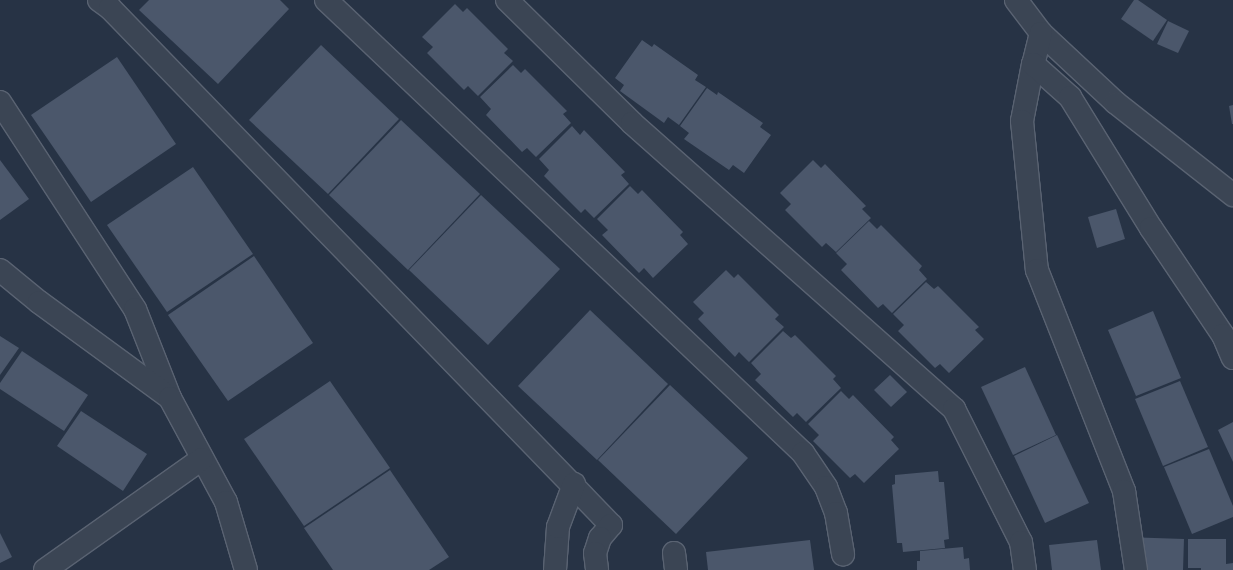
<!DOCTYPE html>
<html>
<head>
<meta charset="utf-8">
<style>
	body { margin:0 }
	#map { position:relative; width:1233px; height:570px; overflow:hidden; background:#273345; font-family:"Work Sans",sans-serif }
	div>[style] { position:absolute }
	.building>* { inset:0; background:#4b576b }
	.roads { filter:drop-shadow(1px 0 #5a6372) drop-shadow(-1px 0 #5a6372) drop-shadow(0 1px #5a6372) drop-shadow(0 -1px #5a6372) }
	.minor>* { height:22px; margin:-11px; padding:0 11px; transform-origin:11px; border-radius:11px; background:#3b4554 }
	span { translate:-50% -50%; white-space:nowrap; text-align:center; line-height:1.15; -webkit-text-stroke:3px #202a3a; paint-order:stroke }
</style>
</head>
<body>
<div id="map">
	<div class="building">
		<div style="clip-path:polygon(149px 0,280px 0,289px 9px,218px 84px,139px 10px)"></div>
		<div style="clip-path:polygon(1134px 0,1138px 0,1167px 20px,1153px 41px,1121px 19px)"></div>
		<div style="clip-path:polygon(455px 4px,463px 12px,467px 8px,508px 49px,504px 53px,513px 61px,478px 96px,468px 86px,464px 90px,427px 53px,433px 47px,422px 37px)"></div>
		<div style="clip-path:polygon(1168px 21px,1189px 31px,1178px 53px,1157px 44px)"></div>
		<div style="clip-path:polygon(642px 40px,652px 47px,654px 44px,698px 75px,695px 80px,706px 87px,679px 125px,668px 117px,664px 123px,620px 91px,624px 85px,615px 78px)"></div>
		<div style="clip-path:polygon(321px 45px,399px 119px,328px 194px,249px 120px)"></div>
		<div style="clip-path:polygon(117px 57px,176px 144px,91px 202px,31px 115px)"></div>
		<div style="clip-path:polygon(513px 65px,521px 73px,525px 69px,567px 111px,563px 114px,571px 123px,536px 157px,527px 148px,522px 152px,486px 115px,491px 109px,480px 97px)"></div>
		<div style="clip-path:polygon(707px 88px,717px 95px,718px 92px,763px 123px,760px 127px,771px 135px,744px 173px,733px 165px,729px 170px,684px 139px,689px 133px,680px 126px)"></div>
		<div style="clip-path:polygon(1233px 105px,1233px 124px,1232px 124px,1229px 106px)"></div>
		<div style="clip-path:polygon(401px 120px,480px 194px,408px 270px,329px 195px)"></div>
		<div style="clip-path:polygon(572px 126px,580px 135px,584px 130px,625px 172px,621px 175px,629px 184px,594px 218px,585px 209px,581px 213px,544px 176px,549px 170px,539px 159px)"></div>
		<div style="clip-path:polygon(0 160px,29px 199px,0 220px)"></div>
		<div style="clip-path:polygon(813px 160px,821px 168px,825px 164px,866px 206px,862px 209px,871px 218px,836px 252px,826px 243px,822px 247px,785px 210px,791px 204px,780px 193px)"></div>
		<div style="clip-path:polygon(193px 167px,253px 254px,167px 312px,107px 225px)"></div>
		<div style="clip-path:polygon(630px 186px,638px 194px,642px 190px,683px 232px,680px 235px,688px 244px,653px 278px,644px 268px,639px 273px,602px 235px,608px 230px,597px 219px)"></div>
		<div style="clip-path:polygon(481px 195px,560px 269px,488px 345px,409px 270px)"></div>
		<div style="clip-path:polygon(1116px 209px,1125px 239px,1097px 248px,1088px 217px)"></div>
		<div style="clip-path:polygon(869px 221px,877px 229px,881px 225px,922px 266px,919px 270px,927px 279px,892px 313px,883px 304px,878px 308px,841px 270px,847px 264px,836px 253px)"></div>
		<div style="clip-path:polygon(254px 256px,313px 343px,228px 401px,168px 315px)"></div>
		<div style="clip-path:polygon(726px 270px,734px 278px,738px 274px,779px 315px,775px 319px,784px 327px,749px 362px,739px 352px,735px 357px,698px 319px,704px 313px,693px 302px)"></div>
		<div style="clip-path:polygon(926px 282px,934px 289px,938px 286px,979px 327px,975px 330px,984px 339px,949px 373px,940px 364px,935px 368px,898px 331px,904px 325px,893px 314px)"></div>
		<div style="clip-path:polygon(590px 310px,668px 384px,597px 460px,518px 386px)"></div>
		<div style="clip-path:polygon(1153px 311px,1181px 378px,1136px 396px,1108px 330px)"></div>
		<div style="clip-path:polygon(783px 331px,791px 338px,795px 335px,836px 376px,833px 379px,841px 388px,806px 422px,797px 413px,793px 417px,755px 380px,761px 374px,751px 363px)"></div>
		<div style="clip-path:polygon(0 336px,19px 348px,0 375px)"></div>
		<div style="clip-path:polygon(22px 351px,88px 395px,64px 431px,0 389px,0 383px)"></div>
		<div style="clip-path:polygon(1025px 367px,1056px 435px,1013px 455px,981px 387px)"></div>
		<div style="clip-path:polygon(890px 375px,907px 392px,891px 407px,874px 390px)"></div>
		<div style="clip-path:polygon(330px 381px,390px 468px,304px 526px,244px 439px)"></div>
		<div style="clip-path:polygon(1180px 381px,1208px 447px,1163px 466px,1135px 399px)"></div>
		<div style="clip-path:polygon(670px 385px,748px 458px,676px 534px,598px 460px)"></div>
		<div style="clip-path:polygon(841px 391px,849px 399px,853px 395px,894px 437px,891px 440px,899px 449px,864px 483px,855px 474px,850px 478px,813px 441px,819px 435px,808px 424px)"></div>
		<div style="clip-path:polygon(81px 411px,147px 454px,123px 491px,57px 446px)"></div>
		<div style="clip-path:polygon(1233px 422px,1233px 462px,1218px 430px)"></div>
		<div style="clip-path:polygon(1057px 435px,1089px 503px,1045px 523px,1014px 456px)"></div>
		<div style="clip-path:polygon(1209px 449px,1233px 506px,1233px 517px,1192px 534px,1164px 467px)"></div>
		<div style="clip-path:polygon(390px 470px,449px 557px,429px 570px,333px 570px,304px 528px)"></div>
		<div style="clip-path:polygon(938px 471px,939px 482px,944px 482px,949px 539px,944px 540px,945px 548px,903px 552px,902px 543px,897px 543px,892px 485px,895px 484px,895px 475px)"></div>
		<div style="clip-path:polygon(0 533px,12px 557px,0 563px)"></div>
		<div style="clip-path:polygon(1125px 537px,1184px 539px,1183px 570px,1124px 570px)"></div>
		<div style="clip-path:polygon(1188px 539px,1226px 539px,1226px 564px,1233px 563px,1233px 570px,1201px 570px,1201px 568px,1188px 568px)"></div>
		<div style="clip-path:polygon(810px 540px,814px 570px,708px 570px,706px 552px)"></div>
		<div style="clip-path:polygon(1097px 540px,1101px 570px,1052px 570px,1049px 545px)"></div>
		<div style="clip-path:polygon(963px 547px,964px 559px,969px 558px,970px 570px,917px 570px,917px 561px,920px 561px,920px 551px)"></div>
	</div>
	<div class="roads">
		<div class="minor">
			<div style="left:99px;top:0;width:14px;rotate:36deg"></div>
			<div style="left:110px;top:8px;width:720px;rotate:45.9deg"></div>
			<div style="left:611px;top:525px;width:17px;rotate:130deg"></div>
			<div style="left:600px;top:538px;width:16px;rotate:108deg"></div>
			<div style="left:595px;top:553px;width:17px;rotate:83deg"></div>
			<div style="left:326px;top:0;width:658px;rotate:43.52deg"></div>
			<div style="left:803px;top:453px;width:41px;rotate:55.9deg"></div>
			<div style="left:826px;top:487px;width:28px;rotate:69deg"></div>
			<div style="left:836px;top:513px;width:42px;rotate:80.3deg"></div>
			<div style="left:507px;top:0;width:175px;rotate:44.5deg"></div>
			<div style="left:632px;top:123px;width:431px;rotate:41.6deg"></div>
			<div style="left:954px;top:409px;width:149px;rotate:63.3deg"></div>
			<div style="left:1021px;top:542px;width:28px;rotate:82deg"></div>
			<div style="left:1016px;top:0;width:41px;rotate:52.9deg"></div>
			<div style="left:1041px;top:33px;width:103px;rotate:43deg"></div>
			<div style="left:1116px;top:103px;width:149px;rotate:38.2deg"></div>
			<div style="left:1041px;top:33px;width:32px;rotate:104deg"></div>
			<div style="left:1033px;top:64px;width:58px;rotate:100.9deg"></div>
			<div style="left:1022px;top:121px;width:150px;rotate:84.3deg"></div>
			<div style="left:1037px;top:270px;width:238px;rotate:68.5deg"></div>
			<div style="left:1124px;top:491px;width:80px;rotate:81.4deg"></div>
			<div style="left:1033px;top:64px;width:50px;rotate:41.7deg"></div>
			<div style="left:1070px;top:97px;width:154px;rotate:58.3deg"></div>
			<div style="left:1151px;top:228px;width:129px;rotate:56.1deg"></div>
			<div style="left:1223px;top:335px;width:25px;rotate:67deg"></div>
			<div style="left:0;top:102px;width:247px;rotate:56.9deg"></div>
			<div style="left:135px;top:309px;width:96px;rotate:68.5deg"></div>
			<div style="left:0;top:270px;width:50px;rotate:39.4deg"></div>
			<div style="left:39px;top:302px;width:162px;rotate:36.2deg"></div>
			<div style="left:170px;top:398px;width:118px;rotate:61.7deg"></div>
			<div style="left:226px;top:502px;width:71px;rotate:73.6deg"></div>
			<div style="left:674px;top:553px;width:17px;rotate:83deg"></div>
			<div style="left:45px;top:570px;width:192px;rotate:-35.3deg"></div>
			<div style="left:555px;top:570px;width:43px;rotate:-86deg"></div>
			<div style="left:558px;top:527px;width:46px;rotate:-69.6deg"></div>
		</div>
	</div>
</div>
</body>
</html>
